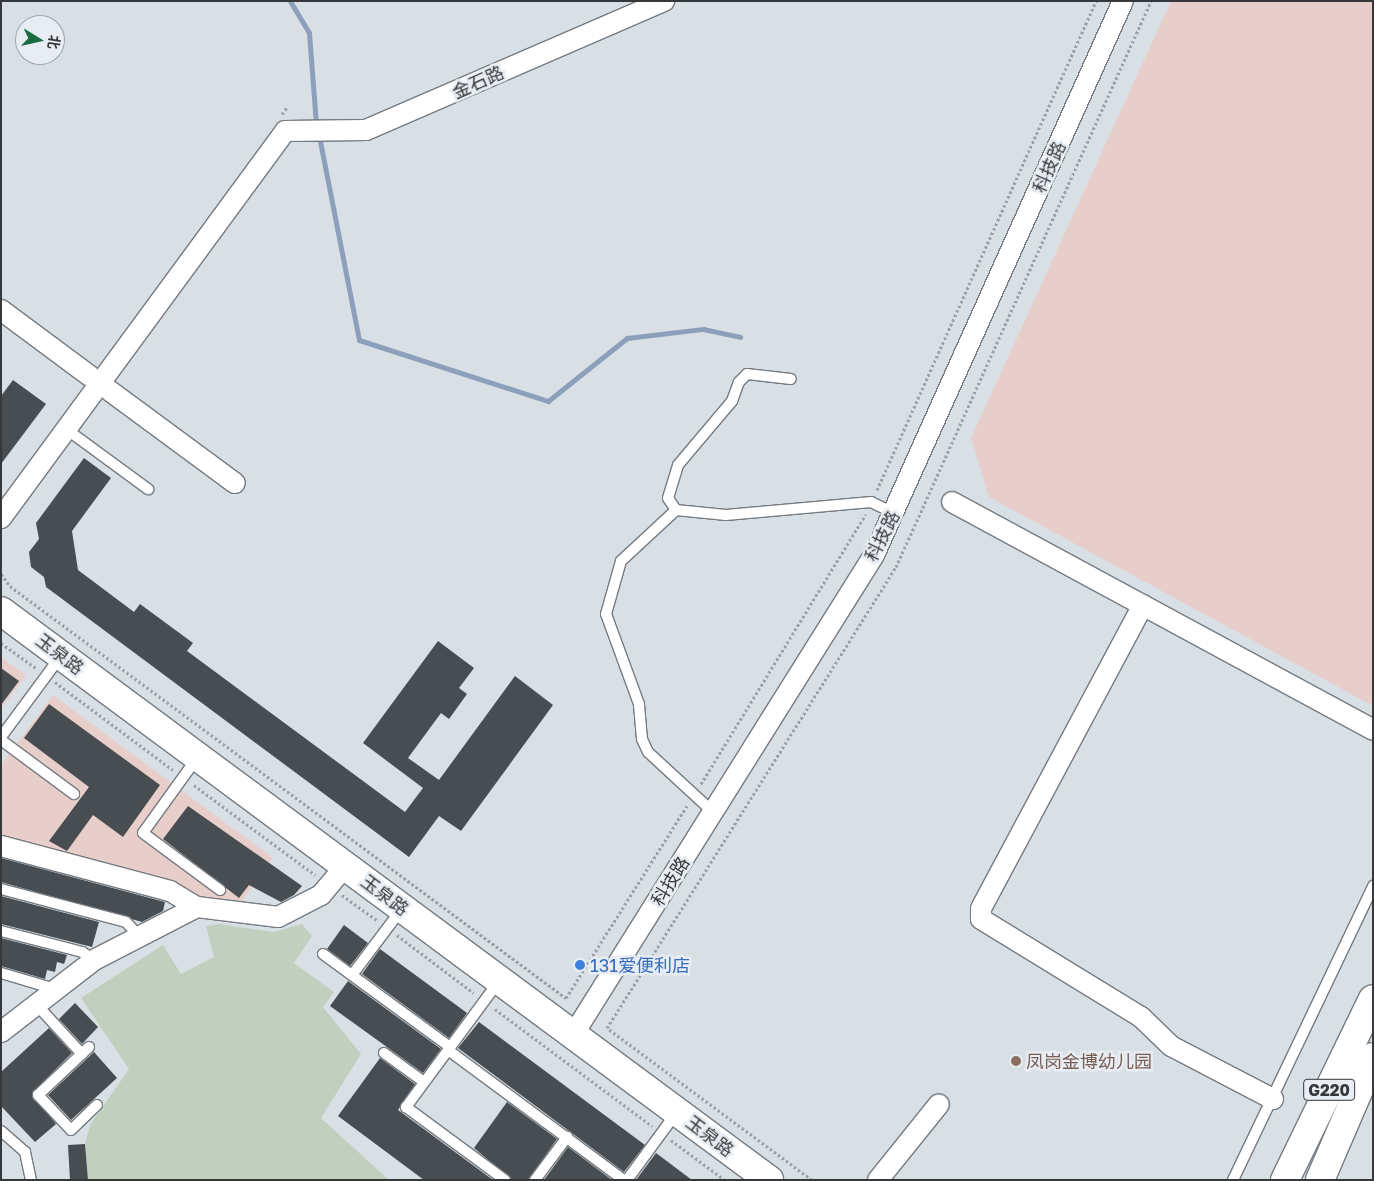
<!DOCTYPE html>
<html>
<head>
<meta charset="utf-8">
<style>
	body { margin:0 }
	#map { position:relative; width:1374px; height:1181px; overflow:hidden; background:#d9e0e5; font-family:"Golos Text","Noto Sans SC",sans-serif }
	div>[style] { position:absolute }
	.industrial>* { inset:0; background:#e8cecb }
	.green>* { inset:0; background:#c0cfbe }
	.stream>* { height:5px; margin:-2.5px; padding:0 2.5px; transform-origin:2.5px; border-radius:2.5px; background:#8ca0bb }
	.building>* { inset:0; background:#474d51 }
	.path>* { height:3px; margin-top:-1.5px; transform-origin:0; background:repeating-linear-gradient(90deg,#9ba0a5 0 2.5px,transparent 0 5px) }
	.roads { filter:drop-shadow(1px 0 #757b80) drop-shadow(-1px 0 #757b80) drop-shadow(0 1px #757b80) drop-shadow(0 -1px #757b80) }
	.lane>* { height:10px; margin:-5px; padding:0 5px; transform-origin:5px; border-radius:5px; background:#fff }
	.street>* { height:20px; margin:-10px; padding:0 10px; transform-origin:10px; border-radius:10px; background:#fff }
	.secondary>* { height:28px; margin:-14px; padding:0 14px; transform-origin:14px; border-radius:14px; background:#fff }
	.highway>* { height:28px; margin:-14px; padding:0 14px; transform-origin:14px; border-radius:14px; background:#fff }
	.dots>* { width:14px; height:14px; translate:-50% -50%; box-sizing:border-box; border:2px solid #e7edf2; border-radius:50% }
	span { translate:-50% -50%; white-space:nowrap; text-align:center; line-height:1.15; -webkit-text-stroke:5px #e7edf2; paint-order:stroke }
	.shield-label span { padding:1px 4px; background:#e7edf2; border:1px solid; border-radius:4px; -webkit-text-stroke-width:0 }
	.shield-label { font-size:16px; color:#36383b; font-weight:700 }
	.street-label { font-size:18px; color:#36383b }
	.shop-label { font-size:18px; color:#366cbe }
	.left { translate:0 -50%; text-align:left }
	.education-label { font-size:18px; color:#785e54 }
	.frame { position:absolute; inset:0; border:2px solid #36383b; pointer-events:none }
	.north { position:absolute; left:15px; top:15px; width:50px; height:50px; box-sizing:border-box; background:#e7edf2; border:1px solid #a0a5a9; border-radius:50%; rotate:99deg; font-size:14px; font-weight:700; line-height:20px; text-align:center; color:#36383b }
	.north::after { content:''; display:block; margin:auto; width:18px; height:22px; background:#186e40; clip-path:polygon(50% 0,100% 100%,50% 72%,0 100%) }
</style>
</head>
<body>
<div id="map">
	<div class="industrial">
		<div style="clip-path:polygon(1171px 1px,1373px 1px,1373px 706px,989px 497px,971px 438px)"></div>
		<div style="clip-path:polygon(1px 657px,26px 675px,1px 709px)"></div>
		<div style="clip-path:polygon(53px 695px,273px 858px,236px 909px,1px 840px,1px 765px)"></div>
	</div>
	<div class="green">
		<div style="clip-path:polygon(219px 924px,274px 932px,302px 924px,312px 936px,294px 963px,334px 992px,323px 1007px,361px 1054px,321px 1118px,389px 1180px,88px 1180px,85px 1144px,90px 1125px,129px 1069px,81px 998px,163px 945px,181px 974px,214px 957px,206px 926px)"></div>
	</div>
	<div class="stream">
		<div style="left:290px;top:1px;width:37px;rotate:59deg"></div>
		<div style="left:309px;top:33px;width:92px;rotate:85.6deg"></div>
		<div style="left:319px;top:136px;width:208px;rotate:78.9deg"></div>
		<div style="left:359px;top:340px;width:199px;rotate:17.9deg"></div>
		<div style="left:548px;top:401px;width:101px;rotate:-38.6deg"></div>
		<div style="left:627px;top:338px;width:77px;rotate:-6.8deg"></div>
		<div style="left:703px;top:329px;width:38px;rotate:12deg"></div>
	</div>
	<div class="building">
		<div style="clip-path:polygon(13px 380px,46px 404px,1px 464px,1px 396px)"></div>
		<div style="clip-path:polygon(84px 458px,111px 478px,72px 531px,78px 570px,134px 612px,140px 604px,193px 643px,187px 651px,405px 812px,423px 788px,363px 743px,438px 641px,474px 668px,459px 688px,467px 694px,449px 719px,441px 713px,408px 758px,439px 780px,515px 676px,553px 705px,461px 831px,439px 816px,409px 857px,46px 587px,44px 577px,31px 567px,29px 552px,39px 539px,36px 523px)"></div>
		<div style="clip-path:polygon(1px 668px,19px 681px,1px 705px)"></div>
		<div style="clip-path:polygon(49px 704px,160px 785px,123px 837px,93px 815px,67px 851px,49px 841px,89px 787px,24px 738px)"></div>
		<div style="clip-path:polygon(188px 806px,302px 886px,294px 895px,281px 902px,249px 885px,239px 898px,163px 839px)"></div>
		<div style="clip-path:polygon(1px 858px,165px 902px,163px 911px,142px 922px,1px 882px)"></div>
		<div style="clip-path:polygon(1px 896px,99px 922px,92px 947px,1px 924px)"></div>
		<div style="clip-path:polygon(344px 925px,368px 943px,350px 966px,327px 949px)"></div>
		<div style="clip-path:polygon(1px 938px,67px 955px,64px 964px,57px 962px,55px 972px,47px 970px,45px 979px,1px 966px)"></div>
		<div style="clip-path:polygon(380px 949px,467px 1013px,449px 1038px,362px 974px)"></div>
		<div style="clip-path:polygon(348px 981px,441px 1049px,423px 1073px,330px 1006px)"></div>
		<div style="clip-path:polygon(75px 1003px,98px 1027px,82px 1044px,59px 1019px)"></div>
		<div style="clip-path:polygon(479px 1022px,645px 1145px,624px 1172px,458px 1048px)"></div>
		<div style="clip-path:polygon(49px 1028px,72px 1053px,32px 1093px,56px 1124px,35px 1142px,1px 1106px,1px 1072px)"></div>
		<div style="clip-path:polygon(94px 1052px,117px 1078px,71px 1120px,48px 1095px)"></div>
		<div style="clip-path:polygon(380px 1058px,415px 1084px,398px 1110px,493px 1180px,424px 1180px,338px 1116px)"></div>
		<div style="clip-path:polygon(507px 1102px,557px 1139px,528px 1180px,512px 1180px,474px 1148px)"></div>
		<div style="clip-path:polygon(85px 1144px,88px 1180px,70px 1180px,68px 1145px)"></div>
		<div style="clip-path:polygon(568px 1147px,612px 1180px,544px 1180px)"></div>
		<div style="clip-path:polygon(656px 1153px,692px 1180px,636px 1180px)"></div>
	</div>
	<div class="path">
		<div style="left:282px;top:114px;width:10px;rotate:-53deg"></div>
		<div style="left:877px;top:490px;width:536px;rotate:-65.87deg"></div>
		<div style="left:1px;top:574px;width:15px;rotate:53deg"></div>
		<div style="left:10px;top:586px;width:692px;rotate:36.54deg"></div>
		<div style="left:566px;top:998px;width:227px;rotate:-57.8deg"></div>
		<div style="left:1px;top:643px;width:43px;rotate:35.5deg"></div>
		<div style="left:55px;top:682px;width:147px;rotate:36.7deg"></div>
		<div style="left:701px;top:784px;width:316px;rotate:-58.6deg"></div>
		<div style="left:194px;top:785px;width:151px;rotate:36.6deg"></div>
		<div style="left:342px;top:895px;width:44px;rotate:35.8deg"></div>
		<div style="left:397px;top:935px;width:96px;rotate:37deg"></div>
		<div style="left:495px;top:1009px;width:196px;rotate:36.7deg"></div>
		<div style="left:671px;top:1140px;width:67px;rotate:36.5deg"></div>
		<div style="left:812px;top:1180px;width:255px;rotate:-143.4deg"></div>
		<div style="left:607px;top:1028px;width:544px;rotate:-57.92deg"></div>
		<div style="left:896px;top:567px;width:621px;rotate:-65.75deg"></div>
	</div>
	<div class="roads">
		<div class="lane">
			<div style="left:66px;top:429px;width:102px;rotate:36.2deg"></div>
			<div style="left:676px;top:510px;width:14px;rotate:-124deg"></div>
			<div style="left:668px;top:498px;width:34px;rotate:-73deg"></div>
			<div style="left:678px;top:465px;width:84px;rotate:-49.8deg"></div>
			<div style="left:732px;top:401px;width:20px;rotate:-70deg"></div>
			<div style="left:739px;top:382px;width:11px;rotate:-45deg"></div>
			<div style="left:747px;top:374px;width:44px;rotate:6.5deg"></div>
			<div style="left:1px;top:737px;width:101px;rotate:-53.5deg"></div>
			<div style="left:1px;top:740px;width:91px;rotate:36.5deg"></div>
			<div style="left:197px;top:758px;width:92px;rotate:125.8deg"></div>
			<div style="left:143px;top:833px;width:96px;rotate:36.5deg"></div>
			<div style="left:713px;top:812px;width:88px;rotate:-137.3deg"></div>
			<div style="left:648px;top:752px;width:14px;rotate:-115deg"></div>
			<div style="left:642px;top:739px;width:35px;rotate:-95deg"></div>
			<div style="left:639px;top:704px;width:96px;rotate:-110.1deg"></div>
			<div style="left:606px;top:614px;width:55px;rotate:-74.2deg"></div>
			<div style="left:621px;top:561px;width:75px;rotate:-42.8deg"></div>
			<div style="left:676px;top:510px;width:50px;rotate:5.7deg"></div>
			<div style="left:726px;top:515px;width:146px;rotate:-5.1deg"></div>
			<div style="left:871px;top:502px;width:25px;rotate:26deg"></div>
			<div style="left:1px;top:889px;width:129px;rotate:14.8deg"></div>
			<div style="left:126px;top:922px;width:19px;rotate:47deg"></div>
			<div style="left:1px;top:931px;width:84px;rotate:14.5deg"></div>
			<div style="left:82px;top:952px;width:14px;rotate:34deg"></div>
			<div style="left:323px;top:954px;width:157px;rotate:36.2deg"></div>
			<div style="left:1px;top:973px;width:56px;rotate:16.5deg"></div>
			<div style="left:352px;top:975px;width:81px;rotate:-53deg"></div>
			<div style="left:499px;top:981px;width:157px;rotate:126.4deg"></div>
			<div style="left:406px;top:1107px;width:123px;rotate:36.4deg"></div>
			<div style="left:36px;top:1004px;width:68px;rotate:47.4deg"></div>
			<div style="left:89px;top:1047px;width:70px;rotate:136.7deg"></div>
			<div style="left:38px;top:1095px;width:48px;rotate:46.7deg"></div>
			<div style="left:71px;top:1130px;width:36px;rotate:-44deg"></div>
			<div style="left:448px;top:1050px;width:219px;rotate:36.5deg"></div>
			<div style="left:384px;top:1053px;width:49px;rotate:35.9deg"></div>
			<div style="left:1px;top:1131px;width:32px;rotate:41deg"></div>
			<div style="left:25px;top:1152px;width:29px;rotate:78deg"></div>
			<div style="left:535px;top:1180px;width:54px;rotate:-53.3deg"></div>
			<div style="left:627px;top:1180px;width:84px;rotate:-53.7deg"></div>
			<div style="left:1233px;top:1180px;width:326px;rotate:-64.5deg"></div>
		</div>
		<div class="street">
			<div style="left:1px;top:310px;width:111px;rotate:36.6deg"></div>
			<div style="left:110px;top:391px;width:155px;rotate:36.4deg"></div>
			<div style="left:952px;top:502px;width:479px;rotate:28.4deg"></div>
			<div style="left:1px;top:518px;width:480px;rotate:-53.7deg"></div>
			<div style="left:285px;top:131px;width:81px;rotate:-0.7deg"></div>
			<div style="left:366px;top:130px;width:325px;rotate:-23.4deg"></div>
			<div style="left:1143px;top:605px;width:344px;rotate:118.1deg"></div>
			<div style="left:981px;top:909px;width:10px;rotate:90deg"></div>
			<div style="left:981px;top:919px;width:188px;rotate:31.5deg"></div>
			<div style="left:1141px;top:1017px;width:42px;rotate:44deg"></div>
			<div style="left:1171px;top:1046px;width:115px;rotate:27.5deg"></div>
			<div style="left:1px;top:846px;width:175px;rotate:14.9deg"></div>
			<div style="left:170px;top:891px;width:31px;rotate:31deg"></div>
			<div style="left:1px;top:1032px;width:118px;rotate:-37.7deg"></div>
			<div style="left:94px;top:960px;width:116px;rotate:-27.2deg"></div>
			<div style="left:197px;top:907px;width:82px;rotate:7deg"></div>
			<div style="left:278px;top:917px;width:48px;rotate:-27.1deg"></div>
			<div style="left:321px;top:895px;width:38px;rotate:-50deg"></div>
			<div style="left:573px;top:1035px;width:567px;rotate:-57.91deg"></div>
			<div style="left:874px;top:555px;width:607px;rotate:-65.8deg"></div>
			<div style="left:878px;top:1180px;width:97px;rotate:-51.2deg"></div>
		</div>
		<div class="secondary">
			<div style="left:1px;top:611px;width:956px;rotate:36.53deg"></div>
		</div>
		<div class="highway">
			<div style="left:1285px;top:1180px;width:201px;rotate:-64.1deg"></div>
			<div style="left:1320px;top:1180px;width:134px;rotate:-66.7deg"></div>
		</div>
	</div>
	<div class="dots">
		<div style="left:580px;top:965px;background:#3f7fe0"></div>
		<div style="left:1016px;top:1061px;background:#8d6e63"></div>
	</div>
	<div class="shield-label">
		<span style="left:1329px;top:1090px">G220</span>
	</div>
	<div class="street-label">
		<span style="left:478px;top:82px;rotate:-24deg">金石路</span>
		<span style="left:1049px;top:167px;rotate:-66deg">科技路</span>
		<span style="left:882px;top:536px;rotate:-63deg">科技路</span>
		<span style="left:60px;top:654px;rotate:37deg">玉泉路</span>
		<span style="left:670px;top:881px;rotate:-58deg">科技路</span>
		<span style="left:385px;top:895px;rotate:37deg">玉泉路</span>
		<span style="left:710px;top:1136px;rotate:37deg">玉泉路</span>
	</div>
	<div class="shop-label">
		<span class="left" style="left:590px;top:965px">131爱便利店</span>
	</div>
	<div class="education-label">
		<span class="left" style="left:1026px;top:1061px">凤岗金博幼儿园</span>
	</div>
	<div class="frame"></div>
	<div class="north">北</div>
</div>
</body>
</html>
